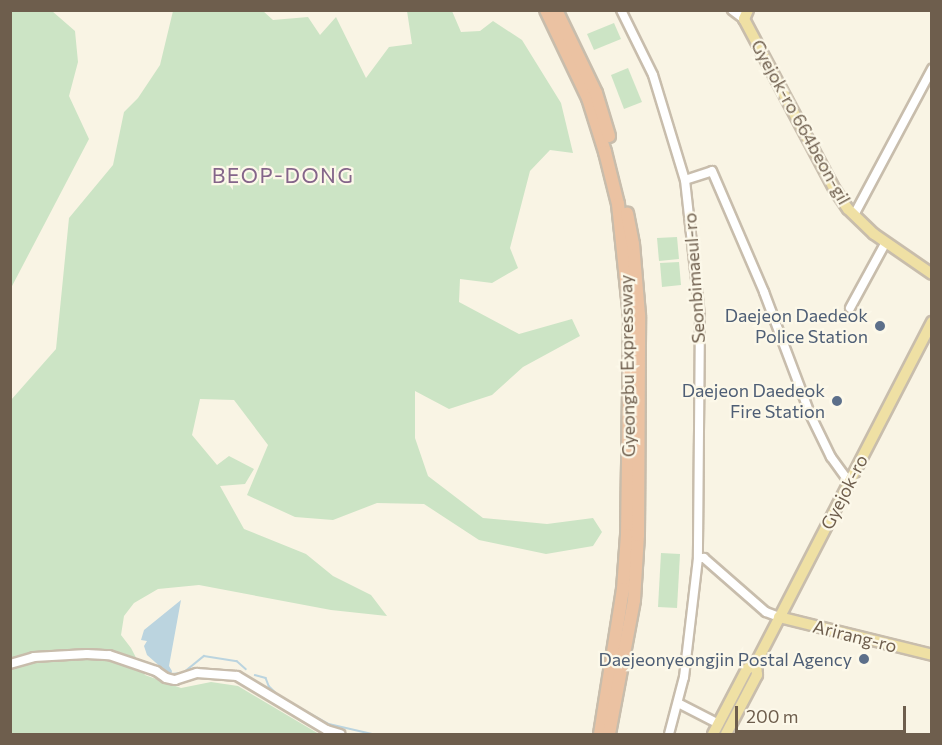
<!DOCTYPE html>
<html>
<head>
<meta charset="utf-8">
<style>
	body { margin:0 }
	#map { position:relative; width:942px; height:745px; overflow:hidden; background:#f9f4e4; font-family:Commissioner,sans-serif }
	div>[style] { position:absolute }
	.green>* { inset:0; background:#cce4c5 }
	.water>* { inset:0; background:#bbd4df }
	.stream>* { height:1.5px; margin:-0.75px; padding:0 0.75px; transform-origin:0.75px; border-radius:0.75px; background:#bbd4df }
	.roads { filter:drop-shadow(2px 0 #c8bdac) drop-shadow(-2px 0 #c8bdac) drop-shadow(0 2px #c8bdac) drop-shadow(0 -2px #c8bdac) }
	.minor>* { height:8px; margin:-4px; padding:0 4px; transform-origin:4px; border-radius:4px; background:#fff }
	.major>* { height:10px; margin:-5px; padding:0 5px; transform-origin:5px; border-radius:5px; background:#efe0a4 }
	.highway>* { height:12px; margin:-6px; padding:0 6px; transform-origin:6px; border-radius:6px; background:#ebc2a2 }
	.dots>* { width:16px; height:16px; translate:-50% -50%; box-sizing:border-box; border:3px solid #fcf8e9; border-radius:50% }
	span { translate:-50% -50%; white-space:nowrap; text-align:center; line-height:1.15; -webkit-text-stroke:4.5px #fcf8e9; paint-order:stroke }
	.street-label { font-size:18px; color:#6e5e4d }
	.service-label { font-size:18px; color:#4e5e75 }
	.right { translate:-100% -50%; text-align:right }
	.quarter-label { font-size:21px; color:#84658a; letter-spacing:1.5px }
	.frame { position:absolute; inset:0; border:12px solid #6e5e4d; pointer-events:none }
	.scale { position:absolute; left:735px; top:706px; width:171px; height:27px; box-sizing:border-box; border:3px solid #6e5e4d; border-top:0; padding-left:8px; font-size:18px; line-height:21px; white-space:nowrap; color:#6e5e4d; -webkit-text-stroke:4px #fcf8e9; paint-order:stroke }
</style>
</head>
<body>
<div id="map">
	<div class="green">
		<div style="clip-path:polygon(11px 10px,52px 11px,75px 31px,78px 62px,69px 96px,89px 139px,11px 288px)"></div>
		<div style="clip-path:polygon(173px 11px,263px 11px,273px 20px,308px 17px,320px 35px,336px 17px,366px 78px,389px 47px,412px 44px,407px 11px,452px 11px,461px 32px,480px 31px,493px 21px,522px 40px,561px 103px,573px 153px,550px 150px,530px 171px,510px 248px,518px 268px,492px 283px,460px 279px,459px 302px,519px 334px,572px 319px,580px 336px,523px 367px,492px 395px,449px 409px,415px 391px,415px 438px,428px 476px,483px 518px,547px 524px,593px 518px,602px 532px,593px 546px,546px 554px,479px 540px,424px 504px,377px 503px,333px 520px,295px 517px,247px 495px,268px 445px,234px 400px,200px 399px,192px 435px,217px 465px,229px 456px,254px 469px,245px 484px,220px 486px,244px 529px,306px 554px,333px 576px,371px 595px,387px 616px,331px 610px,199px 585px,158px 589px,134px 603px,124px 616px,121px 635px,131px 648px,145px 675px,181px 688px,211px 682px,238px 686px,319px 734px,11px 734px,11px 400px,56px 349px,69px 218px,113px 165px,124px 112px,138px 98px,160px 65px)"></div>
		<div style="clip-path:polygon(614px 23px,621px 39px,594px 50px,587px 34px)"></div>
		<div style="clip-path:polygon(628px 68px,642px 102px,624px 109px,611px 75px)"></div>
		<div style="clip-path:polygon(677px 237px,679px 259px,659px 261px,657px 238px)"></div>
		<div style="clip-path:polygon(679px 262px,681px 285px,662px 287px,660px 263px)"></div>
		<div style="clip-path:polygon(661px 553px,680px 554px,677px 608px,658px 607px)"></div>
	</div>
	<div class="water">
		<div style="clip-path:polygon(181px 600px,169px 666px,172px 671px,171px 676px,147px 655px,144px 646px,147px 641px,141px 640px,144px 630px)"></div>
	</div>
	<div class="stream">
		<div style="left:171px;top:674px;width:12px;rotate:-5deg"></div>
		<div style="left:183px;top:673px;width:27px;rotate:-39deg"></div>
		<div style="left:204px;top:656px;width:33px;rotate:9deg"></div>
		<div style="left:237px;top:661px;width:12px;rotate:42deg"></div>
		<div style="left:255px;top:675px;width:11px;rotate:15deg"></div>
		<div style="left:266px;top:678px;width:9px;rotate:69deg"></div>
		<div style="left:269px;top:686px;width:14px;rotate:45deg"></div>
		<div style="left:279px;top:696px;width:57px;rotate:29.2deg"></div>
		<div style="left:329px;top:724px;width:44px;rotate:13.1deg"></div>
	</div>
	<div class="roads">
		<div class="minor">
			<div style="left:621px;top:10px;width:72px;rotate:63.8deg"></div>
			<div style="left:653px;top:75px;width:110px;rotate:73.1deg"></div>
			<div style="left:685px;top:180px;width:137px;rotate:83.7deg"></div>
			<div style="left:700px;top:316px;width:242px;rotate:90.5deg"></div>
			<div style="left:698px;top:558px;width:120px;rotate:96.7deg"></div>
			<div style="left:684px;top:677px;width:59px;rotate:104.7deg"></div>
			<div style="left:732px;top:10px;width:15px;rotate:37deg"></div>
			<div style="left:685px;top:180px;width:28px;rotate:-18deg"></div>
			<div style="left:712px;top:171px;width:132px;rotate:66.7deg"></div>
			<div style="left:764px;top:292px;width:130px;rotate:69.3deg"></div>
			<div style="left:810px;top:414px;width:48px;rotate:64deg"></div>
			<div style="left:831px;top:457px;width:31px;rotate:54deg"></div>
			<div style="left:854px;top:215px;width:166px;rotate:-61.9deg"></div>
			<div style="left:850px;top:308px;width:75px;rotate:-61.4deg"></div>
			<div style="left:698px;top:558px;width:6px"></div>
			<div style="left:704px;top:558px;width:82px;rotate:41.1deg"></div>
			<div style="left:766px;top:612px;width:14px;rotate:21deg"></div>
			<div style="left:10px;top:664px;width:25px;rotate:-16deg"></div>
			<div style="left:34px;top:657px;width:53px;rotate:-3.2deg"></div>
			<div style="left:87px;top:654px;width:22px;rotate:3deg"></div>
			<div style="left:109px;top:655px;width:50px;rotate:18.8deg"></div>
			<div style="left:156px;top:671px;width:12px;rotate:35deg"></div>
			<div style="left:166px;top:678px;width:9px;rotate:13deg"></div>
			<div style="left:175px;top:680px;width:23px;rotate:-18deg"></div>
			<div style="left:197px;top:673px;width:40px;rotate:4.3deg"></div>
			<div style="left:237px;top:676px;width:105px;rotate:31deg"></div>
			<div style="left:327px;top:730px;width:14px;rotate:17deg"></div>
			<div style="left:678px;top:703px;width:46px;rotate:27.1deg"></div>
		</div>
		<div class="major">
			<div style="left:748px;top:10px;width:10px;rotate:114deg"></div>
			<div style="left:744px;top:19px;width:194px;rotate:62deg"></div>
			<div style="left:835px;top:190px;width:23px;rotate:56deg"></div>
			<div style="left:848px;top:209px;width:36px;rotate:44deg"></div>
			<div style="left:874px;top:234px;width:70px;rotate:34.6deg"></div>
			<div style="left:779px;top:617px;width:158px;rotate:13.9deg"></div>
			<div style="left:713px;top:734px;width:73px;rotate:-62.4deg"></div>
			<div style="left:747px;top:669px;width:11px;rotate:-34deg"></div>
			<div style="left:756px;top:663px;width:384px;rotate:-62.7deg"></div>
			<div style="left:726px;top:734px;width:67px;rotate:-62.3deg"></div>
			<div style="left:757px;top:675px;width:12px;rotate:-95deg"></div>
		</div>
		<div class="highway">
			<div style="left:546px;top:10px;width:98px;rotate:64.5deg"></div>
			<div style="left:588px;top:98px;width:57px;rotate:72.5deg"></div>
			<div style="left:605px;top:152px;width:54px;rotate:76deg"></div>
			<div style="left:618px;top:204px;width:116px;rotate:84deg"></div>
			<div style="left:630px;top:319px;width:216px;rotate:90.8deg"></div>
			<div style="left:627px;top:535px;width:54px;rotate:94.2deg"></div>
			<div style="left:623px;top:589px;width:147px;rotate:99deg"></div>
			<div style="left:556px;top:10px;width:92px;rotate:64.3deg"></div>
			<div style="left:596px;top:93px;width:45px;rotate:73.2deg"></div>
			<div style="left:609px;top:734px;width:136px;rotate:-79.4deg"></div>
			<div style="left:634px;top:600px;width:65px;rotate:-86.5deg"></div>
			<div style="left:638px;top:535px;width:220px;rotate:-89.7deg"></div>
			<div style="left:639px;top:315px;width:71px;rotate:-94.8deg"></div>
			<div style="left:633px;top:244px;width:31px;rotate:-101deg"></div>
		</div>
	</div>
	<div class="dots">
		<div style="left:880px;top:326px;background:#5c6f8a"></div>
		<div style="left:837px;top:401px;background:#5c6f8a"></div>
		<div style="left:864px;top:659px;background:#5c6f8a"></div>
	</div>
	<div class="street-label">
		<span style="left:801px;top:122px;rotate:61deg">Gyejok-ro 664beon-gil</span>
		<span style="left:694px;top:278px;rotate:-94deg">Seonbimaeul-ro</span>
		<span style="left:627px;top:366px;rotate:-91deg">Gyeongbu Expressway</span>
		<span style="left:844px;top:492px;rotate:-63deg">Gyejok-ro</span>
		<span style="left:855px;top:636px;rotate:14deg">Arirang-ro</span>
	</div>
	<div class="service-label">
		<span class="right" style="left:868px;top:326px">Daejeon Daedeok<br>Police Station</span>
		<span class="right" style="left:825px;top:401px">Daejeon Daedeok<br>Fire Station</span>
		<span class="right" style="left:852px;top:659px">Daejeonyeongjin Postal Agency</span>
	</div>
	<div class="quarter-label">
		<span style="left:283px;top:175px">BEOP-DONG</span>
	</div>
	<div class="frame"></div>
	<div class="scale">200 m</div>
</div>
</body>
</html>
